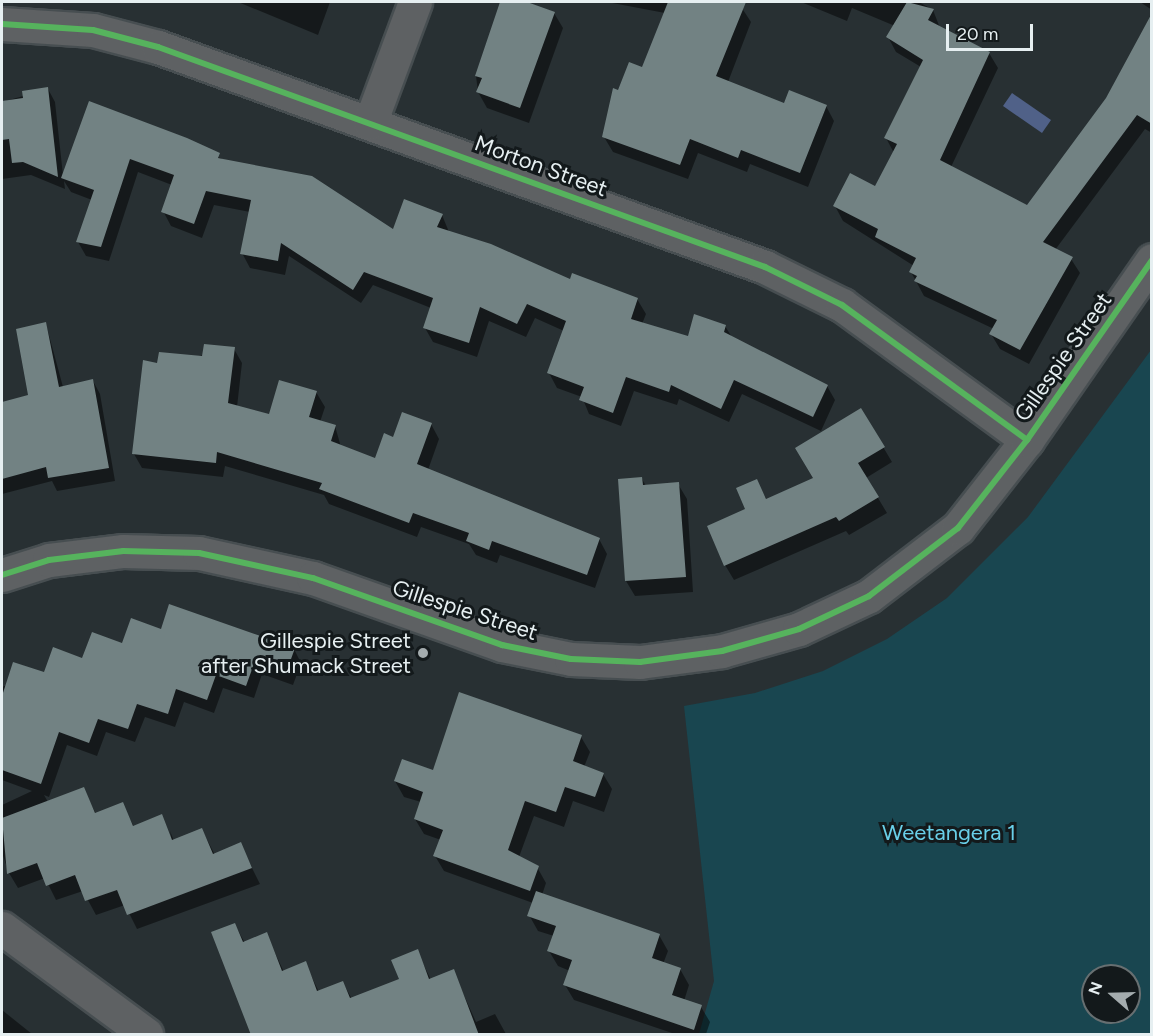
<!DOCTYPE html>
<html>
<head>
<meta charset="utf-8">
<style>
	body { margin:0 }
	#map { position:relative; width:1153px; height:1036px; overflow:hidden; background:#283033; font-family:Figtree,sans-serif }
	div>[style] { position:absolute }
	.green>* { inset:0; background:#194650 }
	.water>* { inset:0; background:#506188 }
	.shadow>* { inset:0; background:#0007 }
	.building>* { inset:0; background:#728283 }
	.roads { filter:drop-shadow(2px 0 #474e51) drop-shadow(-2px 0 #474e51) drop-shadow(0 2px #474e51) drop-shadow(0 -2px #474e51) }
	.minor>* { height:33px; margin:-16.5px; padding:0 16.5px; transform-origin:16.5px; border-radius:16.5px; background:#5e6163 }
	.cycleway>* { height:6px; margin:-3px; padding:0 3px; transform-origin:3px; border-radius:3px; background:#56b35d }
	.dots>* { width:16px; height:16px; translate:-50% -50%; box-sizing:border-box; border:3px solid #13191b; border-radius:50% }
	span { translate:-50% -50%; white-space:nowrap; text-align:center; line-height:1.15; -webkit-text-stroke:6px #13191b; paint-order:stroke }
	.street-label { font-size:22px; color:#e6eff1 }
	.poi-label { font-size:22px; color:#e6eff1 }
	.right { translate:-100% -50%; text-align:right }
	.park-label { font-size:22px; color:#69cfe8 }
	.frame { position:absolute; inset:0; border:3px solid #e6eff1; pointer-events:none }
	.north { position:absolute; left:1081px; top:964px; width:60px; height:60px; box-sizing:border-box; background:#13191b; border:2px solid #676f71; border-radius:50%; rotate:290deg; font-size:16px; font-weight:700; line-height:24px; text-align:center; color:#e6eff1 }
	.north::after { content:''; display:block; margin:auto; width:21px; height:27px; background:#a4acae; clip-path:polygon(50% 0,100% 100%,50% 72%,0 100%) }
	.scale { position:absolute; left:946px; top:24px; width:87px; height:27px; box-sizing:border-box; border:3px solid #e6eff1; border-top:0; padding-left:8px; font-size:18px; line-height:21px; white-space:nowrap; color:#e6eff1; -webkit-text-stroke:4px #13191b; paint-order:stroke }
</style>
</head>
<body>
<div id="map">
	<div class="green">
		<div style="clip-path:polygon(evenodd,1151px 350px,1151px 1034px,699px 1034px,714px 981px,684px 706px,755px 693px,823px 671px,887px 639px,947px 598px,1028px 517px,1151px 350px,1093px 976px,1129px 976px,1129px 1012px,1093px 1012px,1093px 976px)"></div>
	</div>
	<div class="water">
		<div style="clip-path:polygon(1012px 93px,1051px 120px,1042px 133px,1003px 106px)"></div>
	</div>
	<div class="shadow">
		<div style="clip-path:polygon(238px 2px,330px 2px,318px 35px)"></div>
		<div style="clip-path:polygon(502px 2px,522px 2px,554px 13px,563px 28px,529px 123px,487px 108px,478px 92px,476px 76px)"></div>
		<div style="clip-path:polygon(607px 2px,738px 2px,751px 22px,728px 82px,785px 105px,826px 106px,834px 121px,808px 187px,750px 164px,747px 172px,698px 153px,688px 179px,613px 152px,604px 137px,619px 92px,643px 69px,665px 13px)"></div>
		<div style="clip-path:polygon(801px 2px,919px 2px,933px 10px,940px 28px,989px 53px,998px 68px,951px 167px,1027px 207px,1107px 99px,1152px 16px,1152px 133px,1145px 129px,1055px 250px,1071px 259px,1080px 273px,1029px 364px,1000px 349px,991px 334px,994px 329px,924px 296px,911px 272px,914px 266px,843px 221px,835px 206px,876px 188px,894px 153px,886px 138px,921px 67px,896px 52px,888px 37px,895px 26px,852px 8px,847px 21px)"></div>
		<div style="clip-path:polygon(1140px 2px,1152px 2px,1152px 10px)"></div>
		<div style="clip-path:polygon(48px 89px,55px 102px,63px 175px,90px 103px,393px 231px,442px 215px,449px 232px,571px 281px,637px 299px,646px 314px,642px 324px,688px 338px,725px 326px,733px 339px,827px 386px,835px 400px,821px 431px,742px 394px,729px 422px,679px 399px,677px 405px,634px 391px,621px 426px,589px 414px,582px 397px,557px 388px,549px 373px,564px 331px,535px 318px,526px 337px,489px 321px,477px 357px,433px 342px,425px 328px,431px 308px,373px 285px,361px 303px,289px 256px,285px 275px,250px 268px,242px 253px,250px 212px,214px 205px,202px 238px,171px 226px,163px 211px,172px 185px,138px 172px,109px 261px,86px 256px,78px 242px,92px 200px,71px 192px,64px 181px,65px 189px,31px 175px,2px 179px,2px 102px)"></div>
		<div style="clip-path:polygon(46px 324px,63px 387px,93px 381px,100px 394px,115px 481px,57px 491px,52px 481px,2px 494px,2px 403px,30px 396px)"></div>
		<div style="clip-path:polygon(234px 349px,242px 363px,237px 407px,270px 416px,316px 392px,325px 407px,320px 422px,335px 426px,341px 447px,376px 460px,394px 439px,431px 424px,439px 439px,428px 470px,599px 539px,607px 554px,595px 588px,500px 555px,497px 563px,476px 555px,469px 544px,421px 527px,417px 537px,329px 504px,324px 495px,225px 466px,223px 477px,142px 468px,134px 454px,159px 364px)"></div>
		<div style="clip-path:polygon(861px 410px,892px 462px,866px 478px,887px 513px,849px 535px,846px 531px,734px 580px,725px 565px,756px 481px,767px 500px,815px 479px)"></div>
		<div style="clip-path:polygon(642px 479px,646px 486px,678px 484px,687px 499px,693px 592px,635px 596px,626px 581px)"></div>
		<div style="clip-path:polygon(161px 631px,294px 649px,301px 663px,293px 685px,262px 674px,254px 698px,223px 688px,214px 713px,184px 702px,175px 727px,145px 717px,135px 742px,106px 732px,97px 756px,67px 745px,49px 797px,44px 795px,48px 802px,83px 789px,96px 814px,122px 804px,134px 827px,162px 816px,173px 847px,170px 831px,174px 841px,202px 830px,215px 855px,240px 844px,260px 884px,137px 929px,125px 905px,96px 915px,83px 891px,56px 900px,45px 878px,18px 888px,9px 873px,2px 853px,2px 805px,32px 791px,2px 780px,2px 687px)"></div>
		<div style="clip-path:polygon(581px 737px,590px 752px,584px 767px,603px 774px,612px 789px,604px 812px,573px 801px,564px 827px,534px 816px,519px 857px,537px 867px,546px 883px,542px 895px,659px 935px,668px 951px,663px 964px,680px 969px,689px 985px,684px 1001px,701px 1007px,710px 1022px,706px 1034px,675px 1034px,574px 1000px,565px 985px,570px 971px,558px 966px,549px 951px,554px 936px,538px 931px,529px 915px,533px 903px,444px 871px,435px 856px,441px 840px,424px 834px,415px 819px,421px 802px,404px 797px,395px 781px)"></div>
		<div style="clip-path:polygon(235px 925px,245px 943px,266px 934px,284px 972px,305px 963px,319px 992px,343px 983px,352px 999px,401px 980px,417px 951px,431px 980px,453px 971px,476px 1022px,495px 1014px,506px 1034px,253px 1034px)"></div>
		<div style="clip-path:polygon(2px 1010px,32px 1034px,2px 1034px)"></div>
	</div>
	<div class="building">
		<div style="clip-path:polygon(500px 2px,527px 2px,555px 12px,520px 108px,476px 92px,482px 78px,475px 76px)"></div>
		<div style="clip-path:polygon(668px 2px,746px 2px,716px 76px,784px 103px,789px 90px,827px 105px,800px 173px,741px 150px,738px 158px,690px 139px,680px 165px,602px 137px,613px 88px,618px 90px,629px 62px,642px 67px)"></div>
		<div style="clip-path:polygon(907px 2px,934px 9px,928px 20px,990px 52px,940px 160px,1027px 205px,1106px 98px,1152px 13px,1152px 124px,1137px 115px,1043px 242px,1073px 257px,1020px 350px,989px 334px,997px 320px,914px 281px,917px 276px,909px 272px,916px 258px,875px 237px,878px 229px,833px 206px,850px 173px,875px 186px,897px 144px,884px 138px,923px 60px,886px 37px)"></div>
		<div style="clip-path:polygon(48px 87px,58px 177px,23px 162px,12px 163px,9px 139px,2px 140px,2px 101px,23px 98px,22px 91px)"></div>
		<div style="clip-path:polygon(89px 101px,187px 138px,220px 153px,218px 158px,312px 176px,393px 229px,404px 199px,443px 214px,437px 227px,491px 244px,570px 279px,572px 273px,638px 298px,631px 319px,688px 336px,694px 314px,726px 325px,724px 332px,828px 385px,813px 417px,734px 380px,721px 409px,671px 385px,669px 392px,626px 377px,613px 413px,579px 400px,584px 387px,547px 373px,566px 321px,527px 304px,517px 324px,480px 307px,469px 343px,423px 328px,433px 298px,364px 272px,353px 290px,281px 243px,278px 261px,240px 254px,251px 200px,206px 191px,194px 224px,161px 212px,174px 175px,130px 159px,101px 247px,76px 242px,94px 190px,61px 178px)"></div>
		<div style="clip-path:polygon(46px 322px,59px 387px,93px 379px,109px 468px,48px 478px,46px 467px,2px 479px,2px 402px,28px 395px,16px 329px)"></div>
		<div style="clip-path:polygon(204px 344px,235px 347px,228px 403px,269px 414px,279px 380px,317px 391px,309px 417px,336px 425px,331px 441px,375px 458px,384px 433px,393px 437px,402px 412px,432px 423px,417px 464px,600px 538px,587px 575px,492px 541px,489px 550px,466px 541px,469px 533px,413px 513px,409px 523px,319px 489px,322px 483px,217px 452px,216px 463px,132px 454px,143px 360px,157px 363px,159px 352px,202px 356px)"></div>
		<div style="clip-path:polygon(861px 408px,885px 447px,858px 463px,879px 497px,839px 521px,836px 517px,724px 566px,707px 526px,745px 509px,736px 488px,757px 479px,766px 499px,813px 478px,795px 448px)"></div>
		<div style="clip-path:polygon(642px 477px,643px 485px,679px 482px,686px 577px,625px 581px,618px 479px)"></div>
		<div style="clip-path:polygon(169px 604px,295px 648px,286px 673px,255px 661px,246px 686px,216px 675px,207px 700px,176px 689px,168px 714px,137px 704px,128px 729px,98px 719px,89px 743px,59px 732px,41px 784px,2px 770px,2px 696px,13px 662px,44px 672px,53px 647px,82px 658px,92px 632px,122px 643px,131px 618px,161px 629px)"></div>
		<div style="clip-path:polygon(459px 692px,582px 735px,573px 761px,604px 773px,595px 797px,565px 787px,556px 812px,525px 801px,508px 850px,539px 866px,530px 891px,433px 856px,443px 830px,414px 819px,423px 792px,394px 781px,402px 759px,433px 770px)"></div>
		<div style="clip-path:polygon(84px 787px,95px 813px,123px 802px,133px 826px,162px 814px,172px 840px,202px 828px,213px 854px,241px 842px,252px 868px,127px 915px,117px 890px,85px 901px,75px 875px,46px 886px,37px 863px,7px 874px,2px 818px)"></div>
		<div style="clip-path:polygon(536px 891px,660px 934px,652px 958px,681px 968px,672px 995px,702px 1005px,694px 1030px,563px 985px,572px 960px,547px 951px,556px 926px,527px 916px)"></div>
		<div style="clip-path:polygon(235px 923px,243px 942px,267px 932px,282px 971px,306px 961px,317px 991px,343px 981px,350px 998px,399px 979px,391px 960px,418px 949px,429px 979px,454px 969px,479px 1035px,251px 1035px,211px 932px)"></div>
	</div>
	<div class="roads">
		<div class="minor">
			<div style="left:2px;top:24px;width:91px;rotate:3.8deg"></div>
			<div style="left:93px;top:30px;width:67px;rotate:14.7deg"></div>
			<div style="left:158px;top:47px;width:646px;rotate:19.92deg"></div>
			<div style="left:765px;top:267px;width:86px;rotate:26.3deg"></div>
			<div style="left:842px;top:305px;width:229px;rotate:36.1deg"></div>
			<div style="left:370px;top:123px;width:129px;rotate:-69.6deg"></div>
			<div style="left:2px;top:575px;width:49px;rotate:-17.7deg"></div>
			<div style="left:49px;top:560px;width:75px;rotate:-6.9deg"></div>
			<div style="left:123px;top:551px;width:76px;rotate:1.5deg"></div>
			<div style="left:199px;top:553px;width:117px;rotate:12.4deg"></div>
			<div style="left:313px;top:578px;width:201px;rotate:19.5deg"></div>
			<div style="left:502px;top:645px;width:70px;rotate:11.5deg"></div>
			<div style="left:571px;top:659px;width:69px;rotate:2.5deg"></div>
			<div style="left:640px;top:662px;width:83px;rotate:-7.6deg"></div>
			<div style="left:722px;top:651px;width:80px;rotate:-15.9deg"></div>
			<div style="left:799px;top:629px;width:77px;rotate:-25.2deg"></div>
			<div style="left:869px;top:596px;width:112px;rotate:-37.4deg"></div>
			<div style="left:958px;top:528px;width:112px;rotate:-51.9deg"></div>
			<div style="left:1027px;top:440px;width:219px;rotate:-55.2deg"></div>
			<div style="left:2px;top:928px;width:179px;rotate:36.4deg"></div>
		</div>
	</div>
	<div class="cycleway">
		<div style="left:2px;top:24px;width:91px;rotate:3.8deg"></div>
		<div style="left:93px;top:30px;width:67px;rotate:14.7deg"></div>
		<div style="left:158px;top:47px;width:646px;rotate:19.92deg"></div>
		<div style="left:765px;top:267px;width:86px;rotate:26.3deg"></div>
		<div style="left:842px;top:305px;width:229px;rotate:36.1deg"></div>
		<div style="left:2px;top:575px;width:49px;rotate:-17.7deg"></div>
		<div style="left:49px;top:560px;width:75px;rotate:-6.9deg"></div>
		<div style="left:123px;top:551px;width:76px;rotate:1.5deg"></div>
		<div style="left:199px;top:553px;width:117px;rotate:12.4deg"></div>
		<div style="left:313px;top:578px;width:201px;rotate:19.5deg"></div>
		<div style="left:502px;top:645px;width:70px;rotate:11.5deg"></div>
		<div style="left:571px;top:659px;width:69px;rotate:2.5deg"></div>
		<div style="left:640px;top:662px;width:83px;rotate:-7.6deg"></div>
		<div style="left:722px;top:651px;width:80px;rotate:-15.9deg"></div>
		<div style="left:799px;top:629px;width:77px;rotate:-25.2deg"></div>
		<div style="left:869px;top:596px;width:112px;rotate:-37.4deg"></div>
		<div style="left:958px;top:528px;width:112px;rotate:-51.9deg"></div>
		<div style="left:1027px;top:440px;width:219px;rotate:-55.2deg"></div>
	</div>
	<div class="dots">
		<div style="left:423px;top:653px;background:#a4acae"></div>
	</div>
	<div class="street-label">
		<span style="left:541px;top:166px;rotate:20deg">Morton Street</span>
		<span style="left:1063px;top:357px;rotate:-55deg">Gillespie Street</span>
		<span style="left:465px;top:610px;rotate:18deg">Gillespie Street</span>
	</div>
	<div class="poi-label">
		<span class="right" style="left:411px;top:653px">Gillespie Street<br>after Shumack Street</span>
	</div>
	<div class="park-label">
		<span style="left:949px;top:833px">Weetangera 1</span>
	</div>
	<div class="frame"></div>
	<div class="north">N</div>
	<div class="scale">20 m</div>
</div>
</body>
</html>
